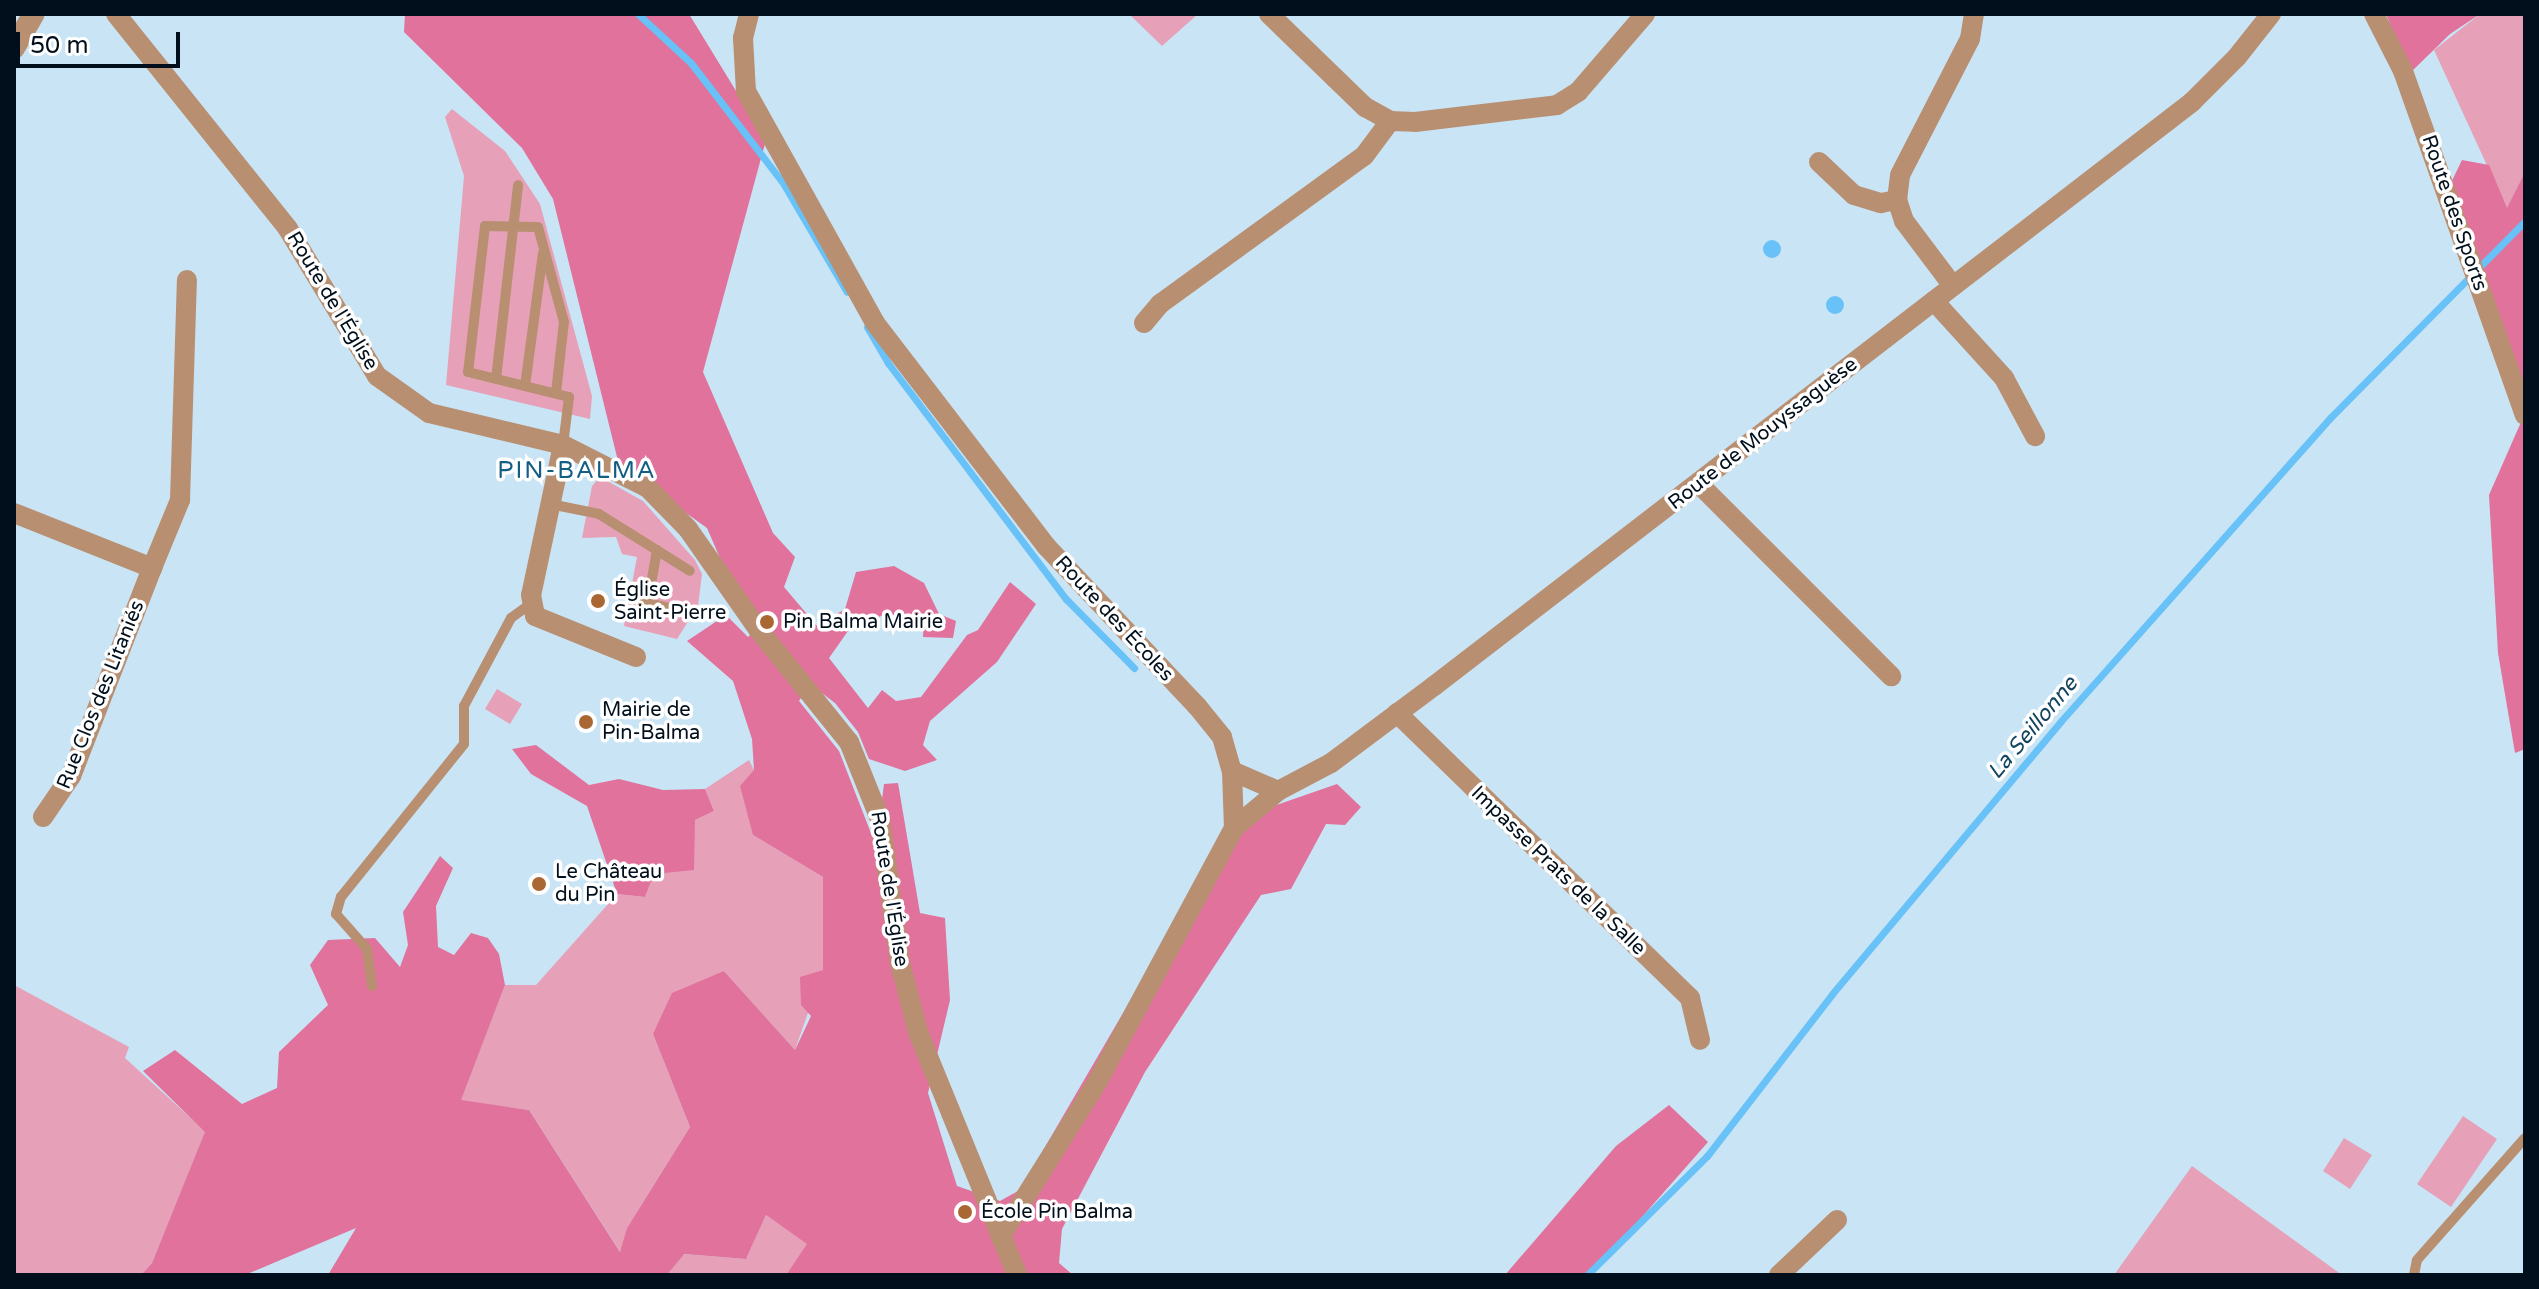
<!DOCTYPE html>
<html>
<head>
<meta charset="utf-8">
<style>
	body { margin:0 }
	#map { position:relative; width:2539px; height:1289px; overflow:hidden; background:#c9e4f5; font-family:"Varela Round",sans-serif }
	div>[style] { position:absolute }
	.green>* { inset:0; background:#e6a1b8 }
	.forest>* { inset:0; background:#e0729c }
	.water>* { inset:0; background:#68c2f7 }
	.round { border-radius:50% }
	.stream>* { height:7px; margin:-3.5px; padding:0 3.5px; transform-origin:3.5px; border-radius:3.5px; background:#68c2f7 }
	.service>* { height:10px; margin:-5px; padding:0 5px; transform-origin:5px; border-radius:5px; background:#b88f71 }
	.minor>* { height:20px; margin:-10px; padding:0 10px; transform-origin:10px; border-radius:10px; background:#b88f71 }
	.tertiary>* { height:22px; margin:-11px; padding:0 11px; transform-origin:11px; border-radius:11px; background:#b88f71 }
	.dots>* { width:22px; height:22px; translate:-50% -50%; box-sizing:border-box; border:4px solid #fff; border-radius:50% }
	span { translate:-50% -50%; white-space:nowrap; text-align:center; line-height:1.15; -webkit-text-stroke:7px #fff; paint-order:stroke }
	.street-label { font-size:20px; color:#000f1b }
	.poi-label { font-size:20px; color:#000f1b }
	.left { translate:0 -50%; text-align:left }
	.water-label { font-size:22px; color:#134560; font-style:italic }
	.quarter-label { font-size:24px; color:#135e84; letter-spacing:2px }
	.frame { position:absolute; inset:0; border:16px solid #000f1b; pointer-events:none }
	.scale { position:absolute; left:16px; top:32px; width:164px; height:36px; box-sizing:border-box; border:4px solid #000f1b; border-top:0; padding-left:10px; font-size:24px; line-height:28px; white-space:nowrap; color:#000f1b; -webkit-text-stroke:6px #fff; paint-order:stroke }
</style>
</head>
<body>
<div id="map">
	<div class="green">
		<div style="clip-path:polygon(1129px 14px,1198px 14px,1162px 46px)"></div>
		<div style="clip-path:polygon(2480px 14px,2525px 14px,2525px 172px,2507px 209px,2434px 50px)"></div>
		<div style="clip-path:polygon(452px 109px,505px 151px,540px 204px,592px 396px,590px 419px,446px 385px,464px 176px,445px 117px)"></div>
		<div style="clip-path:polygon(600px 477px,643px 501px,695px 560px,702px 574px,698px 606px,677px 639px,624px 626px,637px 557px,622px 554px,616px 537px,582px 538px,592px 486px)"></div>
		<div style="clip-path:polygon(497px 689px,522px 704px,510px 724px,485px 709px)"></div>
		<div style="clip-path:polygon(749px 760px,754px 770px,753px 835px,823px 877px,823px 970px,795px 1050px,724px 971px,653px 1034px,690px 1127px,627px 1228px,621px 1253px,529px 1110px,460px 1101px,505px 985px,536px 985px,617px 894px,645px 897px,654px 874px,695px 820px,714px 811px,705px 789px)"></div>
		<div style="clip-path:polygon(14px 985px,129px 1047px,125px 1058px,206px 1132px,152px 1263px,141px 1275px,14px 1275px)"></div>
		<div style="clip-path:polygon(2463px 1116px,2497px 1139px,2451px 1207px,2417px 1184px)"></div>
		<div style="clip-path:polygon(2344px 1138px,2372px 1155px,2350px 1189px,2323px 1171px)"></div>
		<div style="clip-path:polygon(2192px 1166px,2342px 1275px,2114px 1275px)"></div>
		<div style="clip-path:polygon(766px 1215px,808px 1244px,786px 1275px,667px 1275px,683px 1254px,746px 1259px)"></div>
	</div>
	<div class="forest">
		<div style="clip-path:polygon(405px 14px,689px 14px,766px 140px,703px 372px,773px 533px,795px 557px,784px 587px,817px 626px,845px 609px,856px 572px,894px 566px,924px 583px,939px 614px,956px 621px,953px 638px,923px 637px,924px 615px,883px 615px,848px 631px,829px 658px,868px 708px,882px 690px,896px 701px,921px 697px,967px 635px,978px 630px,1010px 582px,1036px 604px,997px 662px,930px 721px,923px 745px,937px 760px,905px 771px,869px 759px,858px 732px,835px 703px,810px 684px,799px 701px,839px 751px,876px 846px,884px 784px,898px 783px,920px 913px,945px 918px,950px 1000px,928px 1093px,957px 1186px,1000px 1201px,1020px 1190px,1236px 819px,1337px 784px,1361px 807px,1345px 825px,1326px 824px,1291px 889px,1261px 895px,1145px 1072px,1062px 1229px,1059px 1263px,1073px 1275px,786px 1275px,807px 1244px,766px 1215px,746px 1259px,684px 1254px,667px 1275px,328px 1275px,356px 1228px,245px 1275px,141px 1275px,152px 1263px,205px 1132px,143px 1071px,175px 1050px,242px 1104px,277px 1088px,279px 1052px,328px 1005px,310px 965px,328px 940px,375px 938px,400px 967px,408px 945px,403px 912px,440px 856px,453px 868px,436px 906px,438px 947px,454px 955px,471px 933px,488px 938px,499px 954px,505px 985px,461px 1100px,529px 1110px,620px 1252px,627px 1228px,690px 1127px,653px 1034px,672px 993px,724px 971px,795px 1050px,811px 1016px,801px 1005px,800px 977px,823px 970px,823px 877px,753px 835px,740px 786px,754px 770px,752px 739px,733px 681px,687px 641px,726px 615px,748px 637px,762px 624px,726px 572px,707px 528px,619px 465px,553px 199px,522px 148px,404px 32px)"></div>
		<div style="clip-path:polygon(2386px 14px,2480px 14px,2450px 34px,2410px 73px)"></div>
		<div style="clip-path:polygon(2462px 160px,2489px 165px,2507px 208px,2525px 172px,2525px 387px,2449px 187px)"></div>
		<div style="clip-path:polygon(2525px 413px,2525px 749px,2515px 753px,2498px 653px,2489px 495px)"></div>
		<div style="clip-path:polygon(536px 745px,589px 785px,619px 779px,663px 790px,705px 789px,714px 811px,695px 820px,694px 870px,654px 874px,645px 897px,617px 894px,587px 806px,531px 774px,512px 749px)"></div>
		<div style="clip-path:polygon(1669px 1105px,1708px 1142px,1591px 1275px,1505px 1275px,1616px 1146px)"></div>
	</div>
	<div class="water">
		<div class="round" style="left:1763px;top:240px;width:18px;height:18px"></div>
		<div class="round" style="left:1826px;top:296px;width:18px;height:18px"></div>
	</div>
	<div class="stream">
		<div style="left:638px;top:14px;width:72px;rotate:42.8deg"></div>
		<div style="left:691px;top:63px;width:151px;rotate:52.5deg"></div>
		<div style="left:783px;top:183px;width:126px;rotate:59.6deg"></div>
		<div style="left:867px;top:327px;width:42px;rotate:59.7deg"></div>
		<div style="left:888px;top:363px;width:296px;rotate:53deg"></div>
		<div style="left:1066px;top:599px;width:97px;rotate:45.4deg"></div>
		<div style="left:1587px;top:1275px;width:169px;rotate:-44.8deg"></div>
		<div style="left:1707px;top:1156px;width:205px;rotate:-52.3deg"></div>
		<div style="left:1832px;top:994px;width:356px;rotate:-50deg"></div>
		<div style="left:2061px;top:721px;width:405px;rotate:-48.4deg"></div>
		<div style="left:2330px;top:418px;width:277px;rotate:-45.3deg"></div>
	</div>
	<div class="service">
		<div style="left:496px;top:379px;width:195px;rotate:-83.5deg"></div>
		<div style="left:525px;top:386px;width:134px;rotate:-82.3deg"></div>
		<div style="left:556px;top:393px;width:71px;rotate:-83.6deg"></div>
		<div style="left:564px;top:322px;width:98px;rotate:-105.3deg"></div>
		<div style="left:538px;top:227px;width:53px;rotate:-178.9deg"></div>
		<div style="left:485px;top:226px;width:147px;rotate:96.6deg"></div>
		<div style="left:468px;top:372px;width:104px;rotate:13.9deg"></div>
		<div style="left:569px;top:397px;width:48px;rotate:97.1deg"></div>
		<div style="left:550px;top:504px;width:50px;rotate:11.5deg"></div>
		<div style="left:599px;top:514px;width:107px;rotate:32.1deg"></div>
		<div style="left:657px;top:550px;width:35px;rotate:100deg"></div>
		<div style="left:651px;top:584px;width:21px;rotate:127deg"></div>
		<div style="left:638px;top:601px;width:50px;rotate:12.7deg"></div>
		<div style="left:372px;top:986px;width:37px;rotate:-98deg"></div>
		<div style="left:367px;top:949px;width:47px;rotate:-131.5deg"></div>
		<div style="left:336px;top:914px;width:18px;rotate:-74deg"></div>
		<div style="left:341px;top:897px;width:196px;rotate:-51.2deg"></div>
		<div style="left:464px;top:744px;width:38px;rotate:-90deg"></div>
		<div style="left:464px;top:706px;width:100px;rotate:-61.9deg"></div>
		<div style="left:511px;top:618px;width:26px;rotate:-36deg"></div>
		<div style="left:2414px;top:1275px;width:15px;rotate:-79deg"></div>
		<div style="left:2417px;top:1260px;width:163px;rotate:-48.5deg"></div>
	</div>
	<div class="minor">
		<div style="left:116px;top:14px;width:275px;rotate:51.3deg"></div>
		<div style="left:288px;top:229px;width:172px;rotate:58.8deg"></div>
		<div style="left:377px;top:376px;width:64px;rotate:35.4deg"></div>
		<div style="left:429px;top:413px;width:138px;rotate:13.4deg"></div>
		<div style="left:563px;top:445px;width:95px;rotate:26.8deg"></div>
		<div style="left:648px;top:488px;width:57px;rotate:45.7deg"></div>
		<div style="left:688px;top:529px;width:122px;rotate:55deg"></div>
		<div style="left:758px;top:629px;width:145px;rotate:51.2deg"></div>
		<div style="left:849px;top:742px;width:83px;rotate:68.1deg"></div>
		<div style="left:880px;top:819px;width:145px;rotate:82.1deg"></div>
		<div style="left:900px;top:963px;width:71px;rotate:75.4deg"></div>
		<div style="left:918px;top:1032px;width:262px;rotate:67.8deg"></div>
		<div style="left:749px;top:14px;width:25px;rotate:104deg"></div>
		<div style="left:743px;top:38px;width:53px;rotate:86.8deg"></div>
		<div style="left:746px;top:91px;width:265px;rotate:60.9deg"></div>
		<div style="left:875px;top:323px;width:282px;rotate:52.5deg"></div>
		<div style="left:1047px;top:547px;width:219px;rotate:46.7deg"></div>
		<div style="left:1197px;top:706px;width:40px;rotate:51deg"></div>
		<div style="left:1222px;top:737px;width:35px;rotate:74deg"></div>
		<div style="left:1232px;top:771px;width:57px;rotate:88deg"></div>
		<div style="left:1234px;top:828px;width:287px;rotate:118.3deg"></div>
		<div style="left:1098px;top:1081px;width:184px;rotate:122.1deg"></div>
		<div style="left:1269px;top:14px;width:134px;rotate:44.1deg"></div>
		<div style="left:1365px;top:107px;width:29px;rotate:29deg"></div>
		<div style="left:1390px;top:121px;width:25px;rotate:2deg"></div>
		<div style="left:1415px;top:122px;width:143px;rotate:-6.8deg"></div>
		<div style="left:1557px;top:105px;width:25px;rotate:-32deg"></div>
		<div style="left:1578px;top:92px;width:103px;rotate:-49.3deg"></div>
		<div style="left:2374px;top:14px;width:64px;rotate:63deg"></div>
		<div style="left:2403px;top:71px;width:365px;rotate:70.5deg"></div>
		<div style="left:1819px;top:162px;width:48px;rotate:43.3deg"></div>
		<div style="left:1854px;top:195px;width:28px;rotate:17deg"></div>
		<div style="left:1881px;top:203px;width:16px;rotate:-11deg"></div>
		<div style="left:1953px;top:286px;width:81px;rotate:-127deg"></div>
		<div style="left:1904px;top:221px;width:22px;rotate:-108deg"></div>
		<div style="left:1897px;top:200px;width:25px;rotate:-83deg"></div>
		<div style="left:1900px;top:175px;width:153px;rotate:-62.8deg"></div>
		<div style="left:1970px;top:39px;width:25px;rotate:-81deg"></div>
		<div style="left:1934px;top:301px;width:104px;rotate:47.7deg"></div>
		<div style="left:2004px;top:378px;width:66px;rotate:61.9deg"></div>
		<div style="left:1144px;top:323px;width:25px;rotate:-50deg"></div>
		<div style="left:1160px;top:304px;width:252px;rotate:-36deg"></div>
		<div style="left:1364px;top:156px;width:44px;rotate:-53.4deg"></div>
		<div style="left:563px;top:445px;width:153px;rotate:102deg"></div>
		<div style="left:531px;top:595px;width:21px;rotate:79deg"></div>
		<div style="left:535px;top:616px;width:109px;rotate:22.1deg"></div>
		<div style="left:1699px;top:484px;width:272px;rotate:45deg"></div>
		<div style="left:14px;top:513px;width:149px;rotate:21.7deg"></div>
		<div style="left:152px;top:568px;width:74px;rotate:-67.6deg"></div>
		<div style="left:180px;top:500px;width:220px;rotate:-88.2deg"></div>
		<div style="left:1397px;top:713px;width:409px;rotate:44.2deg"></div>
		<div style="left:1690px;top:998px;width:43px;rotate:76.6deg"></div>
		<div style="left:1232px;top:771px;width:50px;rotate:23.5deg"></div>
		<div style="left:43px;top:817px;width:50px;rotate:-55.7deg"></div>
		<div style="left:71px;top:776px;width:223px;rotate:-68.7deg"></div>
		<div style="left:1234px;top:828px;width:57px;rotate:-40.1deg"></div>
		<div style="left:1278px;top:791px;width:60px;rotate:-27.8deg"></div>
		<div style="left:1331px;top:763px;width:129px;rotate:-36.8deg"></div>
		<div style="left:1434px;top:686px;width:957px;rotate:-37.61deg"></div>
		<div style="left:2192px;top:102px;width:64px;rotate:-45deg"></div>
		<div style="left:2237px;top:57px;width:55px;rotate:-51.7deg"></div>
		<div style="left:1779px;top:1275px;width:80px;rotate:-43.5deg"></div>
	</div>
	<div class="tertiary">
		<div style="left:14px;top:48px;width:39px;rotate:-60deg"></div>
	</div>
	<div class="dots">
		<div style="left:598px;top:601px;background:#a96833"></div>
		<div style="left:767px;top:622px;background:#a96833"></div>
		<div style="left:586px;top:722px;background:#a96833"></div>
		<div style="left:539px;top:884px;background:#a96833"></div>
		<div style="left:965px;top:1212px;background:#a96833"></div>
	</div>
	<div class="street-label">
		<span style="left:2454px;top:213px;rotate:71deg">Route des Sports</span>
		<span style="left:332px;top:301px;rotate:59deg">Route de l'Église</span>
		<span style="left:1763px;top:434px;rotate:-38deg">Route de Mouyssaguèse</span>
		<span style="left:1114px;top:619px;rotate:47deg">Route des Écoles</span>
		<span style="left:101px;top:695px;rotate:-68deg">Rue Clos des Litaniés</span>
		<span style="left:1558px;top:871px;rotate:44deg">Impasse Prats de la Salle</span>
		<span style="left:889px;top:889px;rotate:81deg">Route de l'Église</span>
	</div>
	<div class="poi-label">
		<span class="left" style="left:614px;top:602px">Église<br>Saint-Pierre</span>
		<span class="left" style="left:783px;top:622px">Pin Balma Mairie</span>
		<span class="left" style="left:602px;top:722px">Mairie de<br>Pin-Balma</span>
		<span class="left" style="left:555px;top:884px">Le Château<br>du Pin</span>
		<span class="left" style="left:981px;top:1212px">École Pin Balma</span>
	</div>
	<div class="water-label">
		<span style="left:2033px;top:728px;rotate:-50deg">La Seillonne</span>
	</div>
	<div class="quarter-label">
		<span style="left:577px;top:471px">PIN-BALMA</span>
	</div>
	<div class="frame"></div>
	<div class="scale">50 m</div>
</div>
</body>
</html>
